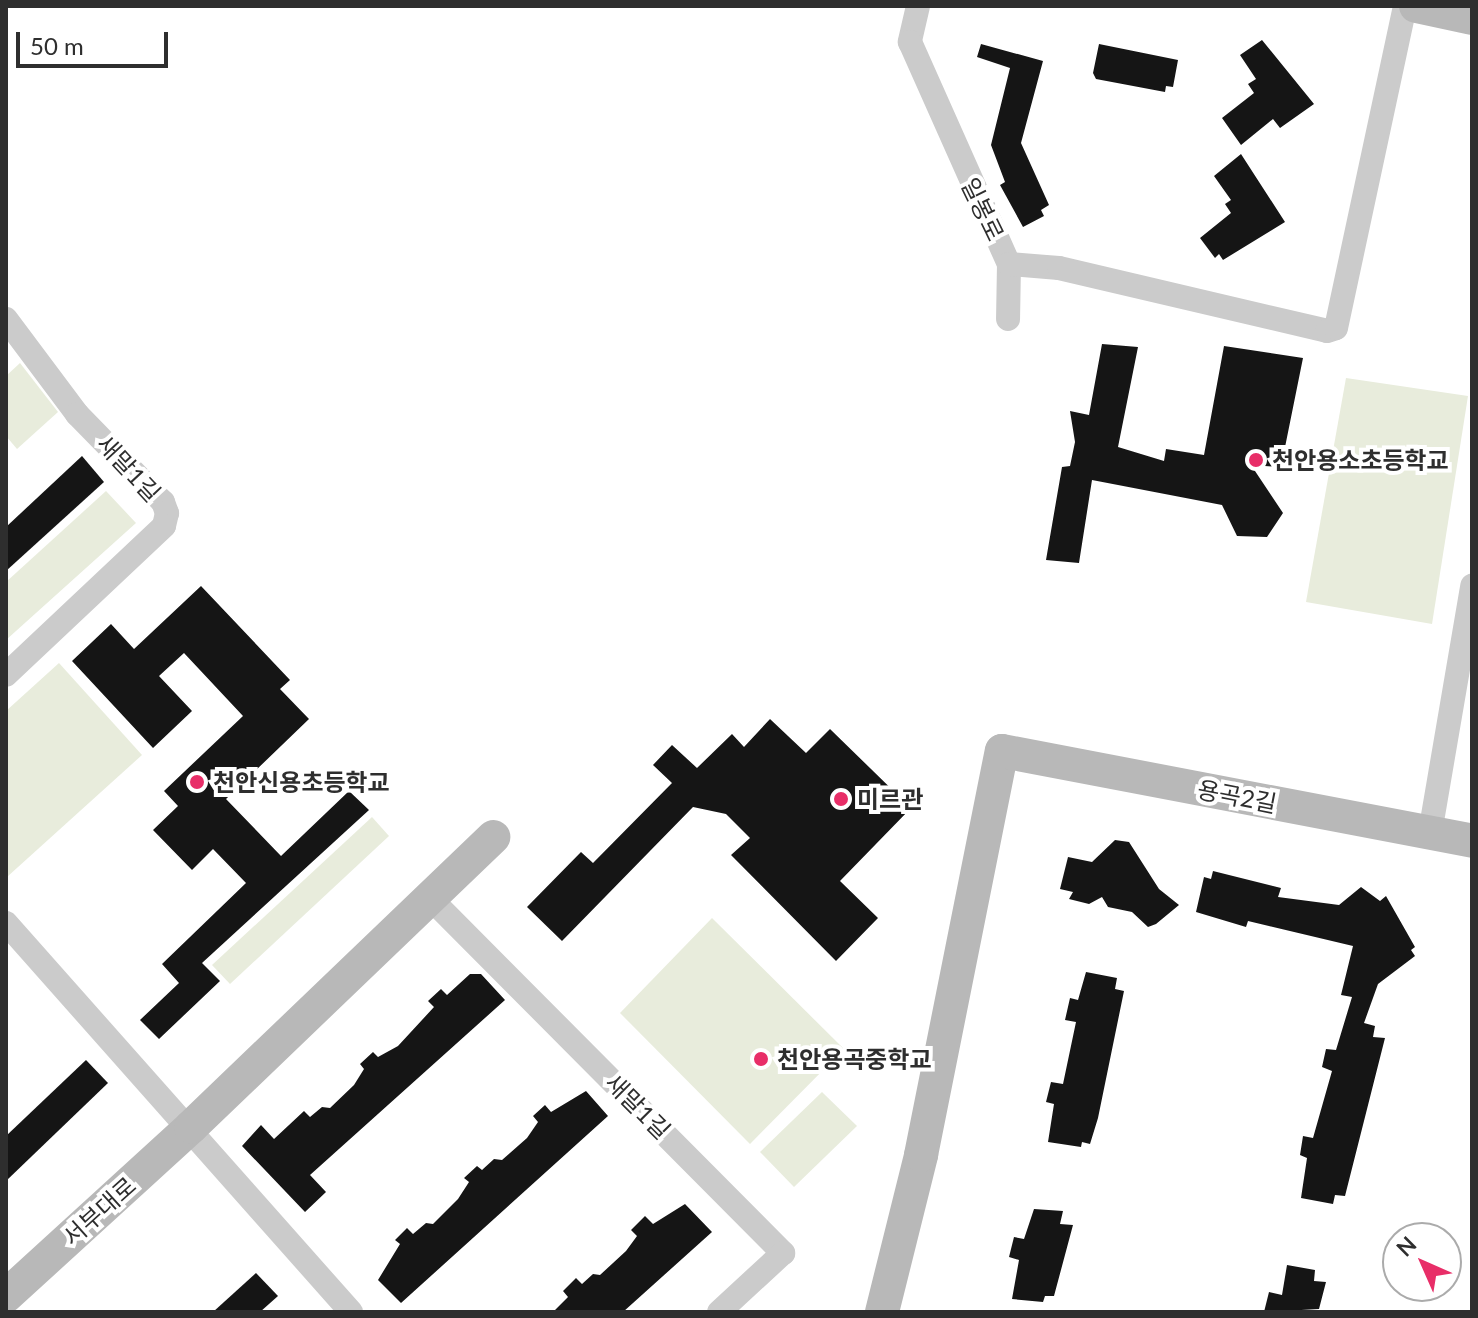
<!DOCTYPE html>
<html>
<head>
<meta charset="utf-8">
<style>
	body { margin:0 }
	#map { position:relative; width:1478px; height:1318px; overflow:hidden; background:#fff; font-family:Lato,"Noto Sans KR",sans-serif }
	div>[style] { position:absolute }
	.green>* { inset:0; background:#e8ecdc }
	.building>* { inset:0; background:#151515 }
	.street>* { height:24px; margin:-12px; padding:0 12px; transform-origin:12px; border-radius:12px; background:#cbcbcb }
	.secondary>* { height:34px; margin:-17px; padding:0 17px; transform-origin:17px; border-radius:17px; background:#b8b8b8 }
	.dots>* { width:22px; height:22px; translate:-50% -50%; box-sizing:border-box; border:4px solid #fff; border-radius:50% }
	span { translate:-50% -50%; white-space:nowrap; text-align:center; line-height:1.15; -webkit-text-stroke:8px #fff; paint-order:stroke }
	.street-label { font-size:24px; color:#2e2e2e }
	.poi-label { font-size:24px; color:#2e2e2e; font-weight:700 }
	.left { translate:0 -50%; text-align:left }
	.frame { position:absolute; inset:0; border:8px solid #2e2e2e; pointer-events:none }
	.north { position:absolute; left:1382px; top:1222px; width:80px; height:80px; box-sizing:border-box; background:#fff; border:2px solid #ababab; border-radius:50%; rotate:315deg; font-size:22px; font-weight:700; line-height:32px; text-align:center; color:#2e2e2e }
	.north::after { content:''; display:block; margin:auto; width:28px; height:36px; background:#e82e68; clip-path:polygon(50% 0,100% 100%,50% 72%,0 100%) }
	.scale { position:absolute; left:16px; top:32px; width:152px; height:36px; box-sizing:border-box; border:4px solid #2e2e2e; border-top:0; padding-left:10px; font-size:24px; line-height:28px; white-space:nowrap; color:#2e2e2e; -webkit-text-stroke:6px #fff; paint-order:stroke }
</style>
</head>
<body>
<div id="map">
	<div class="green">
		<div style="clip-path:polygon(20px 363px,58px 412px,17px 449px,6px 436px,6px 376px)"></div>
		<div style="clip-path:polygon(1346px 378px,1468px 396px,1432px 624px,1306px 602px)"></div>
		<div style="clip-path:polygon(106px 491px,136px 523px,6px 640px,6px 582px)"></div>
		<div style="clip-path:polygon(59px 663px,142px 755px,7px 877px,6px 711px)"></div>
		<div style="clip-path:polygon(372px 817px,389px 836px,230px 984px,212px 965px)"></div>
		<div style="clip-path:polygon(712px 918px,844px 1049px,750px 1144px,620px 1013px)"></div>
		<div style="clip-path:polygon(822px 1092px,857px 1126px,794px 1187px,760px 1152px)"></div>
	</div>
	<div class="building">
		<div style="clip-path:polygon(1262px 40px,1314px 104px,1280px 128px,1273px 119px,1241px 145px,1222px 118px,1254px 93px,1248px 84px,1256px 79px,1240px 55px)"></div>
		<div style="clip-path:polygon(981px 44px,1043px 61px,1021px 143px,1049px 205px,1041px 210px,1044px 216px,1023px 227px,1000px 185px,1005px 182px,991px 145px,1010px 68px,977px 57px)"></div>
		<div style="clip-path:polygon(1099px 44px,1178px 60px,1173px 87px,1166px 86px,1165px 92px,1096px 79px,1093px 73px)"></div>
		<div style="clip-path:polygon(1241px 154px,1285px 222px,1223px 260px,1219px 254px,1215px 258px,1200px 238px,1231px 213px,1225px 204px,1231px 200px,1214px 176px)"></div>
		<div style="clip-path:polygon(1102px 344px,1138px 347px,1118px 447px,1164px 461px,1166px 449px,1204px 455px,1224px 346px,1303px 358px,1281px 467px,1251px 465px,1283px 513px,1267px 537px,1237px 536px,1222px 505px,1092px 480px,1079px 563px,1046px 560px,1062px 467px,1070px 466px,1075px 442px,1070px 411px,1089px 415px)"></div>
		<div style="clip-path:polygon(82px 456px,104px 482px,6px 571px,6px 527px)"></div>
		<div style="clip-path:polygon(201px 586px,290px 680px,280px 689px,309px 719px,226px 799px,281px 856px,349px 791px,369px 810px,202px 963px,220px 981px,159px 1039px,140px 1020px,179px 983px,162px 964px,246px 883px,213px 849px,192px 870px,153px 830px,178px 806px,164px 791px,243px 716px,184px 653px,159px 676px,192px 711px,153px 748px,72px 661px,111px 624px,134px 649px)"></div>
		<div style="clip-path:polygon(770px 719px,806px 753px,830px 729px,911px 808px,840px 881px,878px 918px,836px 961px,731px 855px,750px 838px,726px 814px,693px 807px,562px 941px,527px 907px,581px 852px,593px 863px,672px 783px,653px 765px,672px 745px,697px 768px,732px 734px,744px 747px)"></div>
		<div style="clip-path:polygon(1115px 840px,1129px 842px,1159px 889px,1179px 905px,1156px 924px,1148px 927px,1132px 912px,1108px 907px,1102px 897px,1089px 904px,1069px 899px,1073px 892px,1060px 889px,1068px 857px,1092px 862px)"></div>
		<div style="clip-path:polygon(1213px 871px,1281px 888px,1278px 897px,1339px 905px,1361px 887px,1380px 901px,1386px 896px,1415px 947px,1411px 950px,1415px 956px,1378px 984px,1364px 1023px,1375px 1026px,1373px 1037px,1385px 1038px,1345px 1196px,1335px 1195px,1333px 1204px,1301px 1198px,1307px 1158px,1300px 1155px,1303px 1136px,1313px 1138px,1332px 1071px,1322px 1067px,1326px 1049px,1336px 1050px,1352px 997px,1341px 995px,1353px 946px,1248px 921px,1246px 927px,1196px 912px,1204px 877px,1211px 879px)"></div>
		<div style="clip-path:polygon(1086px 972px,1117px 978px,1115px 989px,1124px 991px,1098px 1118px,1090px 1144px,1082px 1142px,1081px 1147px,1048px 1142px,1054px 1104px,1046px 1102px,1051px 1082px,1063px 1084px,1076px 1022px,1065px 1020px,1070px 998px,1078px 1000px)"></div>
		<div style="clip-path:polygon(470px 974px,481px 974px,505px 1000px,310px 1175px,326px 1192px,305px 1212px,242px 1146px,261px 1125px,274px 1139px,304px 1111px,310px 1117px,322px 1107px,330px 1108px,354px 1085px,364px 1069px,360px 1064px,373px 1052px,378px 1057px,398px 1046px,434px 1007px,428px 1001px,441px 989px,447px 995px)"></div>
		<div style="clip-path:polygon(86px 1060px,108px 1083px,6px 1181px,6px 1136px)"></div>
		<div style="clip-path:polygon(586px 1091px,608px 1116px,401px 1303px,378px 1280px,400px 1244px,395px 1240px,407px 1228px,413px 1234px,426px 1223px,433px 1224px,458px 1199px,469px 1182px,464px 1178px,477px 1166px,482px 1170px,494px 1159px,502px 1160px,527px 1138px,538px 1122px,533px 1116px,545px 1105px,551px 1112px)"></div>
		<div style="clip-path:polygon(685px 1204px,712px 1232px,623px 1312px,553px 1312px,568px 1297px,563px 1291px,576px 1278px,582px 1284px,593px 1274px,600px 1275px,626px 1251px,637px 1236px,631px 1230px,645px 1216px,653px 1224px)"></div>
		<div style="clip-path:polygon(1034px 1209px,1063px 1211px,1060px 1224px,1073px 1225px,1054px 1296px,1045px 1296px,1043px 1302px,1012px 1299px,1019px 1260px,1009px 1257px,1014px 1237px,1024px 1239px)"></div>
		<div style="clip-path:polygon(1287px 1265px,1315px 1270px,1314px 1281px,1326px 1282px,1319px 1309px,1264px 1312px,1269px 1292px,1282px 1295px)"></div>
		<div style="clip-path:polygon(256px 1273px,278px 1296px,260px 1312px,213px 1312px)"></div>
	</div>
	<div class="street">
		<div style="left:918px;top:6px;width:37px;rotate:103deg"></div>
		<div style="left:910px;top:42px;width:243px;rotate:66deg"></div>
		<div style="left:1009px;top:264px;width:55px;rotate:91deg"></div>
		<div style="left:1009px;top:264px;width:50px;rotate:4.6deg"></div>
		<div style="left:1059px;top:268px;width:275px;rotate:13.2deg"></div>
		<div style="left:1327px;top:331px;width:9px;rotate:-18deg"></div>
		<div style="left:1336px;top:328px;width:329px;rotate:-77.9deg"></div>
		<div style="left:6px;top:319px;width:119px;rotate:53.2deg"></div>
		<div style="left:77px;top:414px;width:123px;rotate:45.7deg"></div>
		<div style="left:163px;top:502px;width:12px;rotate:70deg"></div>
		<div style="left:167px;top:513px;width:13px;rotate:103deg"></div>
		<div style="left:164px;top:526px;width:217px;rotate:136.7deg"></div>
		<div style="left:1430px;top:833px;width:251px;rotate:-80.3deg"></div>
		<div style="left:430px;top:898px;width:501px;rotate:45.16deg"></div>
		<div style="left:783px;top:1253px;width:87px;rotate:137.3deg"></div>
		<div style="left:6px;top:923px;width:520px;rotate:48.43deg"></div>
	</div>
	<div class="secondary">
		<div style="left:1416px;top:6px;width:57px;rotate:12.1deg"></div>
		<div style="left:6px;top:1296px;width:251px;rotate:-42.4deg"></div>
		<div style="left:191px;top:1127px;width:419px;rotate:-43.8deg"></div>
		<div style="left:882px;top:1312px;width:162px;rotate:-76deg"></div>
		<div style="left:921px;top:1155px;width:412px;rotate:-78.7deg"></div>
		<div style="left:1002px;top:751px;width:479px;rotate:10.8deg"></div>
	</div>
	<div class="dots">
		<div style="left:1256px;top:460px;background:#e82e68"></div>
		<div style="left:197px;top:782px;background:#e82e68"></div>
		<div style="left:841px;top:799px;background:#e82e68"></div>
		<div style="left:761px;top:1059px;background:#e82e68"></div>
	</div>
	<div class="street-label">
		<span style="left:983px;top:209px;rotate:64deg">일봉로</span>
		<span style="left:129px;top:468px;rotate:47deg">새말1길</span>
		<span style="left:1237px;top:796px;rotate:11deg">용곡2길</span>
		<span style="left:638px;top:1106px;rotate:45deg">새말1길</span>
		<span style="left:99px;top:1211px;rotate:-42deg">서부대로</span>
	</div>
	<div class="poi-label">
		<span class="left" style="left:1272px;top:460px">천안용소초등학교</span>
		<span class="left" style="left:213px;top:782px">천안신용초등학교</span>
		<span class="left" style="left:857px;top:799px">미르관</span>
		<span class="left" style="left:777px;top:1059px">천안용곡중학교</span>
	</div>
	<div class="frame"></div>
	<div class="north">N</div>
	<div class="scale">50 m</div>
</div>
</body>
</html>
